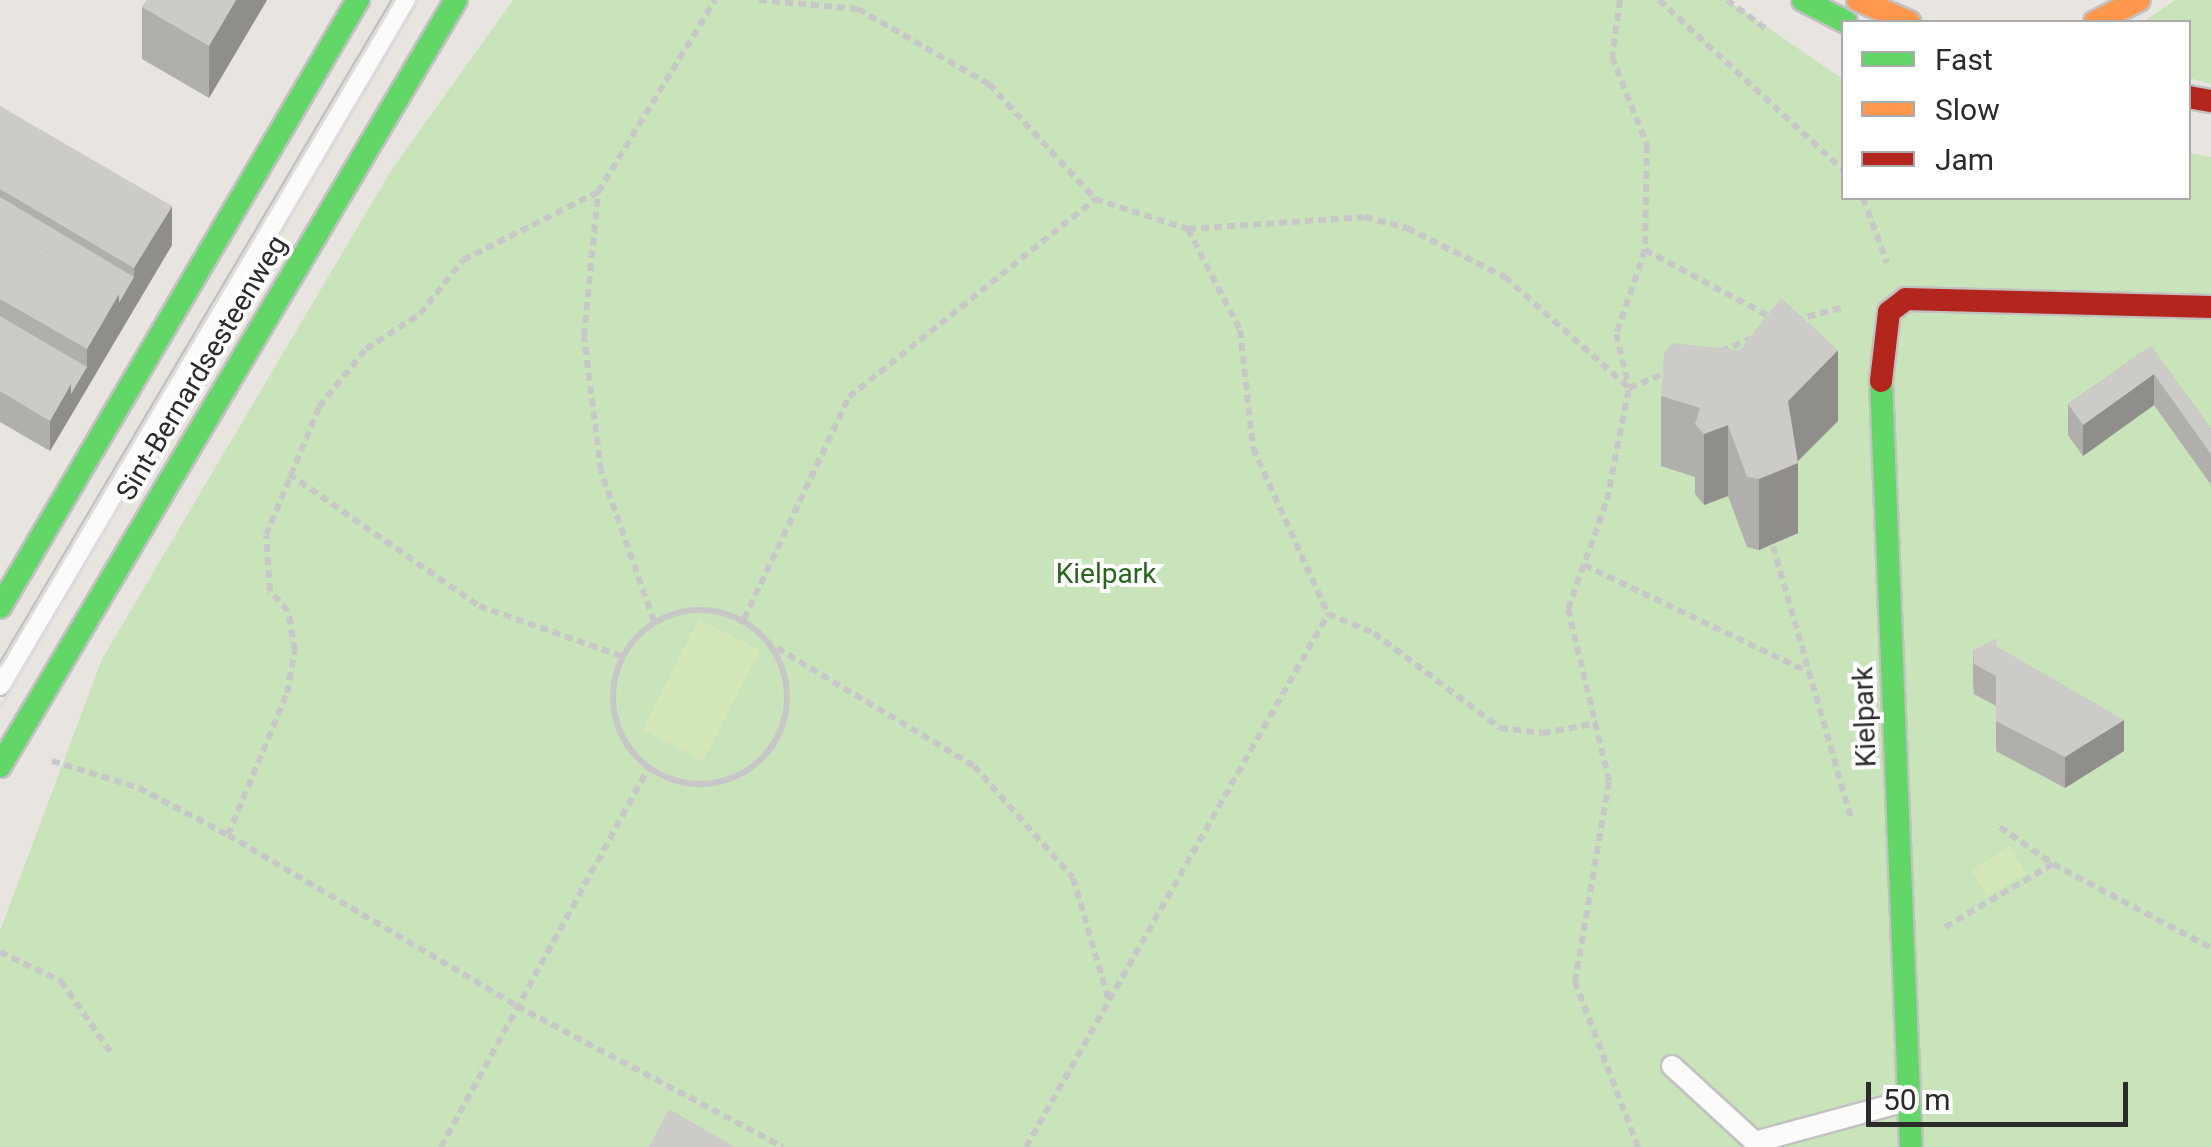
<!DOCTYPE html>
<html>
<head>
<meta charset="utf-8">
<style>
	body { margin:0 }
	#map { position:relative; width:2211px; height:1147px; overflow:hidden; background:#e8e5e0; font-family:Roboto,sans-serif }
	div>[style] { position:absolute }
	.green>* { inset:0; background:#c9e3ba }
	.pitch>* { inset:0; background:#d3e7b8 }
	.path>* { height:6px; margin-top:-3px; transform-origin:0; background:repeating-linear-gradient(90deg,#c8c7c7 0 8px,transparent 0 13px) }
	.path>.ring { margin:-3px; padding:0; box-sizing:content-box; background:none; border:6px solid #c8c7c7; border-radius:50% }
	.roads { filter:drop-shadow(2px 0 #c2c1c1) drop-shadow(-2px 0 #c2c1c1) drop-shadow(0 2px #c2c1c1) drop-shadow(0 -2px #c2c1c1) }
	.lane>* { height:20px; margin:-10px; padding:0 10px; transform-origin:10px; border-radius:10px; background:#fcfbfa }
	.fast>* { height:22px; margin:-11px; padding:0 11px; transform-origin:11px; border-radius:11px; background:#63d668 }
	.slow>* { height:22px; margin:-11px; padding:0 11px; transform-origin:11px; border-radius:11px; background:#ff974d }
	.jam>* { height:22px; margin:-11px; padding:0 11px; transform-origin:11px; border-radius:11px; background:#b3261e }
	.tram>* { height:2.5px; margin:-1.25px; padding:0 1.25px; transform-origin:1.25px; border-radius:1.25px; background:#deddde }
	.wall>* { inset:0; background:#b0afab }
	.shaded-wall>* { inset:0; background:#908e8b }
	.building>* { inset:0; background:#cdcbc7 }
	span { translate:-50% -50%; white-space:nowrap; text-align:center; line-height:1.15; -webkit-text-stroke:8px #fff; paint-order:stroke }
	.street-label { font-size:28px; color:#2b2b2b }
	.park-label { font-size:28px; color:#28651d }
	.legend { position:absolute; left:1841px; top:20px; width:350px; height:180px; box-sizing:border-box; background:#fff; border:2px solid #aaa; margin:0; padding:12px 18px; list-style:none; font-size:30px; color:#2b2b2b }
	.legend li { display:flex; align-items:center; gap:20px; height:50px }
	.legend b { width:50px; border:2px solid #aaa }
	.scale { position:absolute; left:1866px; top:1082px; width:262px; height:45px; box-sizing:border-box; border:5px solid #2b2b2b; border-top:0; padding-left:12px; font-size:30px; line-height:35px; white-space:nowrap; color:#2b2b2b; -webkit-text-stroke:8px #fff; paint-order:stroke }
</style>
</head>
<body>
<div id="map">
	<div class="green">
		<div style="clip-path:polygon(513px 0,1727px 0,1843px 79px,1844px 198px,2188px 198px,2189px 153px,2211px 157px,2211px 1147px,0 1147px,0 931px,102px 659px,392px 169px)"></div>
		<div style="clip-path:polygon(2175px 0,2211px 0,2211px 84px,2189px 78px,2188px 22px,2143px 22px)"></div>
	</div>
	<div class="pitch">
		<div style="clip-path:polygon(699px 619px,760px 650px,703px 761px,642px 730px)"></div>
		<div style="clip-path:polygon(2010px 846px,2026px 873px,1988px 897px,1971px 870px)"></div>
	</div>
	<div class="path">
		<div style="left:759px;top:0;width:99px;rotate:5.2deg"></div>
		<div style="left:858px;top:9px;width:151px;rotate:29.8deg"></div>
		<div style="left:989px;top:84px;width:156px;rotate:47.3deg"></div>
		<div style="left:1095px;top:199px;width:98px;rotate:17.9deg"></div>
		<div style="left:1188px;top:229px;width:177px;rotate:-3.9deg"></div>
		<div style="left:1365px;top:217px;width:43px;rotate:14.7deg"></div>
		<div style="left:1407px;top:228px;width:110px;rotate:26.6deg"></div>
		<div style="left:1505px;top:277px;width:166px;rotate:41.8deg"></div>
		<div style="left:1620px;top:0;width:58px;rotate:98deg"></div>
		<div style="left:1612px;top:57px;width:95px;rotate:68.3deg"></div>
		<div style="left:1647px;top:145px;width:105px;rotate:91.1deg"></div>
		<div style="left:1645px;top:250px;width:89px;rotate:109deg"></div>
		<div style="left:1616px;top:334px;width:55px;rotate:76.2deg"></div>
		<div style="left:1659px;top:0;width:252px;rotate:42.7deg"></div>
		<div style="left:1727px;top:0;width:49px;rotate:36.6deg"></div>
		<div style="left:1863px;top:198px;width:69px;rotate:69.7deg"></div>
		<div style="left:1188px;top:229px;width:114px;rotate:62.8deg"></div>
		<div style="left:1240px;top:330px;width:119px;rotate:83.7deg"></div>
		<div style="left:1253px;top:448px;width:182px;rotate:65.7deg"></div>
		<div style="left:1328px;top:614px;width:50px;rotate:22.4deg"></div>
		<div style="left:1374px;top:633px;width:158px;rotate:37deg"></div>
		<div style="left:1500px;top:728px;width:43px;rotate:6.6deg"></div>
		<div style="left:1543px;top:733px;width:55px;rotate:-10.5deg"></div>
		<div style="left:1645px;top:250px;width:146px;rotate:28.1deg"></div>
		<div style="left:1795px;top:320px;width:52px;rotate:-14.6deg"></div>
		<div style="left:1721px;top:351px;width:38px;rotate:-23deg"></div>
		<div style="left:289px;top:474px;width:231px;rotate:34.8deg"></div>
		<div style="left:479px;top:606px;width:151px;rotate:19.4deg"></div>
		<div style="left:1773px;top:546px;width:283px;rotate:74deg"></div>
		<div style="left:1584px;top:565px;width:248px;rotate:25.5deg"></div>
		<div class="ring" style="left:613px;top:610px;width:168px;height:168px"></div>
		<div style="left:744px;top:619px;width:246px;rotate:-64.7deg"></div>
		<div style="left:849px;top:397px;width:316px;rotate:-38.8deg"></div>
		<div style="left:654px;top:621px;width:159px;rotate:-109.5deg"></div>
		<div style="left:601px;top:471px;width:136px;rotate:-97.2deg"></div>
		<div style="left:584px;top:336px;width:145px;rotate:-84.4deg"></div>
		<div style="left:598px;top:192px;width:225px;rotate:-58.6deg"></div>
		<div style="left:777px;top:648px;width:230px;rotate:30.9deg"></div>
		<div style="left:974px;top:766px;width:149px;rotate:48.5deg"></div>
		<div style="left:1073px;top:878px;width:125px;rotate:73.7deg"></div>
		<div style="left:52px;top:761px;width:91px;rotate:17.2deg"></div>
		<div style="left:139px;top:788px;width:101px;rotate:27.8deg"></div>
		<div style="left:228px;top:835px;width:336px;rotate:30.6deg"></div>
		<div style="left:517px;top:1006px;width:301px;rotate:27.9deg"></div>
		<div style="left:2000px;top:827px;width:65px;rotate:34.9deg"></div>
		<div style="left:2053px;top:864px;width:179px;rotate:28deg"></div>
		<div style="left:228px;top:835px;width:154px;rotate:-67.4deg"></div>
		<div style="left:287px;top:693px;width:44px;rotate:-79.5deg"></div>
		<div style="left:295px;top:650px;width:40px;rotate:-100deg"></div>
		<div style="left:288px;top:611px;width:27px;rotate:-132deg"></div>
		<div style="left:270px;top:591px;width:56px;rotate:-94.1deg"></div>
		<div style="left:266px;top:535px;width:139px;rotate:-67.5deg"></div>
		<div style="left:319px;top:407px;width:75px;rotate:-51deg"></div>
		<div style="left:366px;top:349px;width:64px;rotate:-32.9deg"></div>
		<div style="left:420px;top:314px;width:69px;rotate:-51.5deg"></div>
		<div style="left:463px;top:260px;width:151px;rotate:-26.7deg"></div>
		<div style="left:1945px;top:927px;width:125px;rotate:-30.3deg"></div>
		<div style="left:0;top:952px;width:68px;rotate:25.4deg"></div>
		<div style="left:61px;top:981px;width:89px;rotate:55.1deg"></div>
		<div style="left:441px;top:1147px;width:431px;rotate:-61.3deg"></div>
		<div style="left:1026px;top:1147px;width:613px;rotate:-60.46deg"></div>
		<div style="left:1638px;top:1147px;width:177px;rotate:-110.9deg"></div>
		<div style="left:1575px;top:982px;width:204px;rotate:-80.4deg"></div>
		<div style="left:1609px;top:781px;width:177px;rotate:-103.4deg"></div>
		<div style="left:1568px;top:609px;width:116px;rotate:-70.3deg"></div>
		<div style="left:1607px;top:500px;width:114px;rotate:-78.9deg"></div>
		<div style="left:1629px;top:388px;width:42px;rotate:-22.3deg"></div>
	</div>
	<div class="roads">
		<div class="lane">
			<div style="left:0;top:685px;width:796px;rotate:-59.41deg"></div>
			<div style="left:1672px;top:1066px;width:113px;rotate:42.5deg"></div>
			<div style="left:1755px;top:1142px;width:156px;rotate:-15.2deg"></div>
		</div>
		<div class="fast">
			<div style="left:1803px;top:0;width:48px;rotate:27.1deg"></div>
			<div style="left:1881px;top:381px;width:767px;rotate:87.76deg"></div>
			<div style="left:0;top:607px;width:705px;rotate:-59.47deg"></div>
			<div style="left:0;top:766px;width:891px;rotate:-59.23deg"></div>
		</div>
		<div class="slow">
			<div style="left:1858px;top:0;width:56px;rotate:23.3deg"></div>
			<div style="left:2095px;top:22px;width:49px;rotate:-26.6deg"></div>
		</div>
		<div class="jam">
			<div style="left:2188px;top:97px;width:23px;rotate:10deg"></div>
			<div style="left:1881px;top:381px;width:69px;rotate:-83.4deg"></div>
			<div style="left:1889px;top:312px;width:21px;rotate:-37deg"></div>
			<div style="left:1906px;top:299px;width:305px;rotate:1.5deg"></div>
		</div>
	</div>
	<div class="tram">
		<div style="left:0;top:666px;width:774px;rotate:-59.39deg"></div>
		<div style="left:0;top:707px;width:821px;rotate:-59.47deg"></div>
	</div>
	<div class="wall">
		<div style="clip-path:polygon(147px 0,267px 0,209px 98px,142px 59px,142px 7px)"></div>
		<div style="clip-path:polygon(0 106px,172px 245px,50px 451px,0 422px)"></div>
		<div style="clip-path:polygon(2151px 346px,2211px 429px,2211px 485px,2154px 405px,2083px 456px,2068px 435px,2068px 404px)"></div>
		<div style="clip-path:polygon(1661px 396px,1838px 421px,1798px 461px,1798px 533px,1759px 550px,1747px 547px,1728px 496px,1704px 505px,1695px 494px,1695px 477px,1661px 466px)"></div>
		<div style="clip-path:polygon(1996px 646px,2124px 751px,2065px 788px,1996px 751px,1996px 706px,1974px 694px,1973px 682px,1973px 651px)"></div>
	</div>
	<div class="shaded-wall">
		<div style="clip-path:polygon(236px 0,267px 0,209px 98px,209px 46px)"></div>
		<div style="clip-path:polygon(172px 206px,172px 245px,50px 451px,50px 421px,71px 384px,87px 367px,87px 349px,119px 294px,134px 277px,134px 268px)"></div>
		<div style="clip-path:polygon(1838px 350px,1838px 421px,1795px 464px,1798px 463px,1798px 533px,1759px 550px,1759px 479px,1788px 401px)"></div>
		<div style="clip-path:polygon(2154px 374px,2154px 405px,2083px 456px,2083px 425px)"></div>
		<div style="clip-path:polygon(1728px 425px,1728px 496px,1704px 505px,1704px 434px)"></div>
		<div style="clip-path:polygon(2124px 720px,2124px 751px,2065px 788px,2065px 757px)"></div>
	</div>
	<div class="building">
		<div style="clip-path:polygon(147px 0,236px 0,209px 46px,142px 7px)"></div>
		<div style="clip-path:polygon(0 106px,172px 206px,134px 268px,0 189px)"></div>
		<div style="clip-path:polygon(0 197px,134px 277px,119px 303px,119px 294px,0 225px)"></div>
		<div style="clip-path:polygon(0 225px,119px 294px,87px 349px,0 299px)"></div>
		<div style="clip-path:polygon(1781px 298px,1838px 350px,1788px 401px,1798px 463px,1759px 479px,1747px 477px,1728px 425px,1704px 434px,1695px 424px,1700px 408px,1661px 396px,1664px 353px,1671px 343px,1740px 350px)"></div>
		<div style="clip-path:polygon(0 316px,87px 367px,71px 394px,71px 384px,0 343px)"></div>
		<div style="clip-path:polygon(0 343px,71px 384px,50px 421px,0 391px)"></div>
		<div style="clip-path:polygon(2151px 346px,2211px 429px,2211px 454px,2154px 374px,2083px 425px,2068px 404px)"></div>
		<div style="clip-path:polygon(1996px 638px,1996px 646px,2124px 720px,2065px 757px,1996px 721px,1996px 676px,1974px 664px,1973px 651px)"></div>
		<div style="clip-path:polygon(669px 1109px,735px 1147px,649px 1147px)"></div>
	</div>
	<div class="street-label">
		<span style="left:202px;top:368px;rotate:-59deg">Sint-Bernardsesteenweg</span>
		<span style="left:1865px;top:717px;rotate:-92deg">Kielpark</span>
	</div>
	<div class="park-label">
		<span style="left:1106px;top:574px">Kielpark</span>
	</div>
	<ul class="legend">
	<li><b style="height:12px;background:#63d668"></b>Fast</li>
	<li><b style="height:12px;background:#ff974d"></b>Slow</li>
	<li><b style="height:12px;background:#b3261e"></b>Jam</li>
	</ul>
	<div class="scale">50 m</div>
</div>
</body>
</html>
